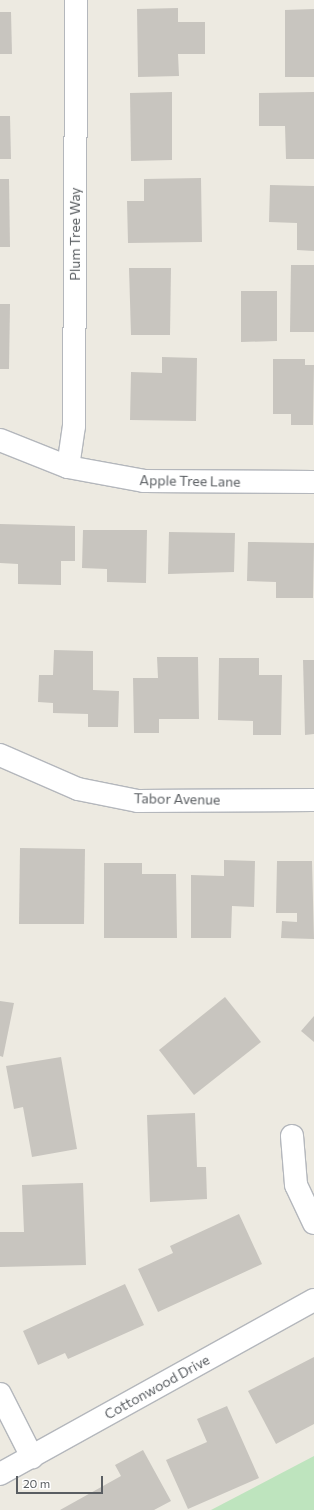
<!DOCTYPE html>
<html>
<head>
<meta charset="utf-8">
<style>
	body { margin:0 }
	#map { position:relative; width:314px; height:1510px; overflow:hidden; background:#edeae1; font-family:Commissioner,sans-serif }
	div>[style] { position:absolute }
	.green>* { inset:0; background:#bee4be }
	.building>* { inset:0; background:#c8c5bf }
	.roads { filter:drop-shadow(1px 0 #b4b7bc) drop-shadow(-1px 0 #b4b7bc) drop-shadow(0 1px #b4b7bc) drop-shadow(0 -1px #b4b7bc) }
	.minor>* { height:22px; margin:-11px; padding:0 11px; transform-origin:11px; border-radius:11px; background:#fff }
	span { translate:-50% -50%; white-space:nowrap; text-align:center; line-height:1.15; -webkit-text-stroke:3px #fff; paint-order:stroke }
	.street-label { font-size:14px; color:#5a5e62 }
	.scale { position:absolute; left:16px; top:1476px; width:87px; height:18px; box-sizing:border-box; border:2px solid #5a5e62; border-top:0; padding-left:5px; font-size:12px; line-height:14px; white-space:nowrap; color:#5a5e62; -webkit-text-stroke:3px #fff; paint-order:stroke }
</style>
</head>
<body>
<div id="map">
	<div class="green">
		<div style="clip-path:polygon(314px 1456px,314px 1510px,211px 1510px)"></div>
	</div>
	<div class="building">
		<div style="clip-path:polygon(178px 8px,178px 22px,205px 22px,205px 54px,178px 54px,179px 76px,138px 77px,137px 9px)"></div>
		<div style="clip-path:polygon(314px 9px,314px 77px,285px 77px,285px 10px)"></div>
		<div style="clip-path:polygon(0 12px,11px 12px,12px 54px,0 54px)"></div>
		<div style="clip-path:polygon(172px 92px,172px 160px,131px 161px,130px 93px)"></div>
		<div style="clip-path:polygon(314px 92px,314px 159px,286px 159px,285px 126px,259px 126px,259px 93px)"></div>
		<div style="clip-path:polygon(0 116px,10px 116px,11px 159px,0 159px)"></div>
		<div style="clip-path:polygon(201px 178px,202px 242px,128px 243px,127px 201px,144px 201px,144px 179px)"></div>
		<div style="clip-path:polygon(0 179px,9px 179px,10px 247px,0 247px)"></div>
		<div style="clip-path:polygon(270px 185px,314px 186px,314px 251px,297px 250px,297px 223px,269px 222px)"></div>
		<div style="clip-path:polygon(291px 265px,314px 265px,314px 332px,290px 332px)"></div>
		<div style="clip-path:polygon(129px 268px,171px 268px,170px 335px,131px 335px)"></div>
		<div style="clip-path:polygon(241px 291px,277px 291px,277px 341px,241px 342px)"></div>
		<div style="clip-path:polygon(0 304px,10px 304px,9px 369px,0 369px)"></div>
		<div style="clip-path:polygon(162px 357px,197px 358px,196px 421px,130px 420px,131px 372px,162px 373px)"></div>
		<div style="clip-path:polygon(273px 359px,305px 359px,305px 365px,314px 365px,313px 425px,291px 425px,291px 414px,273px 414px)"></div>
		<div style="clip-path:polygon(0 524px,75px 526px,75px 561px,61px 561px,61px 585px,18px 584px,18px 564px,0 563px)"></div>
		<div style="clip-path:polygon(83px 530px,147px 530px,146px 583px,107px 582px,107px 569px,82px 568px)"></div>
		<div style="clip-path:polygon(169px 532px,235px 533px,234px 572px,168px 574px)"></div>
		<div style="clip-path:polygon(248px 542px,314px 543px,313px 598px,276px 598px,276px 582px,247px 581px)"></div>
		<div style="clip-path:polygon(54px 650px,93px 651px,93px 690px,119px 691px,118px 727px,88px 727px,88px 714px,53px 713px,53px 703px,38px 702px,39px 675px,53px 675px)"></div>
		<div style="clip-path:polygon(157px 657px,198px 657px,199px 719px,159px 719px,159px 733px,134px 733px,133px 678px,158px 678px)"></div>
		<div style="clip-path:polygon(219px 658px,259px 658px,259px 675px,282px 675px,281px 735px,253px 735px,253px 721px,218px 720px)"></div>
		<div style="clip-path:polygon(303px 660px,314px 660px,314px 734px,305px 735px)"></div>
		<div style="clip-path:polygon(20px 848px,85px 849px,84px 924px,19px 924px)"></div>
		<div style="clip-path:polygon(224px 860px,255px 861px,254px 907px,232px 906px,231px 938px,191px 938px,191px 875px,224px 876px)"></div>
		<div style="clip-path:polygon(277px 861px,312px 861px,314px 939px,281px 938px,282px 921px,297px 922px,297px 913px,276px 913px)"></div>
		<div style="clip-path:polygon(104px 863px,142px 863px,142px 874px,176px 874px,177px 938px,104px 938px)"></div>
		<div style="clip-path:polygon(225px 997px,261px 1042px,194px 1095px,159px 1050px)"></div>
		<div style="clip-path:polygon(0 1001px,14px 1003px,3px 1057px,0 1056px)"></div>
		<div style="clip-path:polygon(314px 1016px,314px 1042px,301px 1031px)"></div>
		<div style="clip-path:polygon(61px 1057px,77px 1149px,32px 1157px,23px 1107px,14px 1109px,6px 1066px)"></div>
		<div style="clip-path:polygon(195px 1113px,197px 1167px,206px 1167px,207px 1199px,150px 1202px,147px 1115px)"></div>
		<div style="clip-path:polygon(83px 1183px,86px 1265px,0 1267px,0 1232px,24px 1232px,22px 1185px)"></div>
		<div style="clip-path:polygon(239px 1214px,262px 1264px,158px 1312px,138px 1269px,173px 1253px,170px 1246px)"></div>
		<div style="clip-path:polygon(125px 1284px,144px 1325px,68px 1359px,65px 1353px,38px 1365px,23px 1331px)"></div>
		<div style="clip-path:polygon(314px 1357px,314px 1424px,276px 1444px,248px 1391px)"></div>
		<div style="clip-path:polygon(227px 1406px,259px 1478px,188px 1509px,166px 1460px,207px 1442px,197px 1419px)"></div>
		<div style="clip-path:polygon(143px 1450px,171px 1501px,154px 1510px,60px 1510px,121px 1476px,115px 1465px)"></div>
	</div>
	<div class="roads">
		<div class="minor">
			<div style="left:0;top:440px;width:73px;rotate:21.7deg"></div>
			<div style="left:68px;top:467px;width:77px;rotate:10.4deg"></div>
			<div style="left:144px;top:481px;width:170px;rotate:0.3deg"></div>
			<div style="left:68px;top:467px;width:41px;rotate:-81.7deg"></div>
			<div style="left:74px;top:426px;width:426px;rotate:-89.7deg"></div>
			<div style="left:0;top:755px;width:85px;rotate:23.6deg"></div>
			<div style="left:78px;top:789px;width:61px;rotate:11.3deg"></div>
			<div style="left:138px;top:801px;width:176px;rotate:-0.3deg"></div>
			<div style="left:292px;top:1136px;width:49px;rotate:85.3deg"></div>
			<div style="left:296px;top:1185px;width:42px;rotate:64.7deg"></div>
			<div style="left:0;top:1394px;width:71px;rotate:63.1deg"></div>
			<div style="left:0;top:1474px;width:359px;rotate:-29deg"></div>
		</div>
	</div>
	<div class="street-label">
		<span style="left:75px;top:234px;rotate:-90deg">Plum Tree Way</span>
		<span style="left:190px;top:481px;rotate:1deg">Apple Tree Lane</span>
		<span style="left:177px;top:799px;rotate:1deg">Tabor Avenue</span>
		<span style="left:157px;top:1387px;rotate:-29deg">Cottonwood Drive</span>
	</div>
	<div class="scale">20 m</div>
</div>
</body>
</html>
